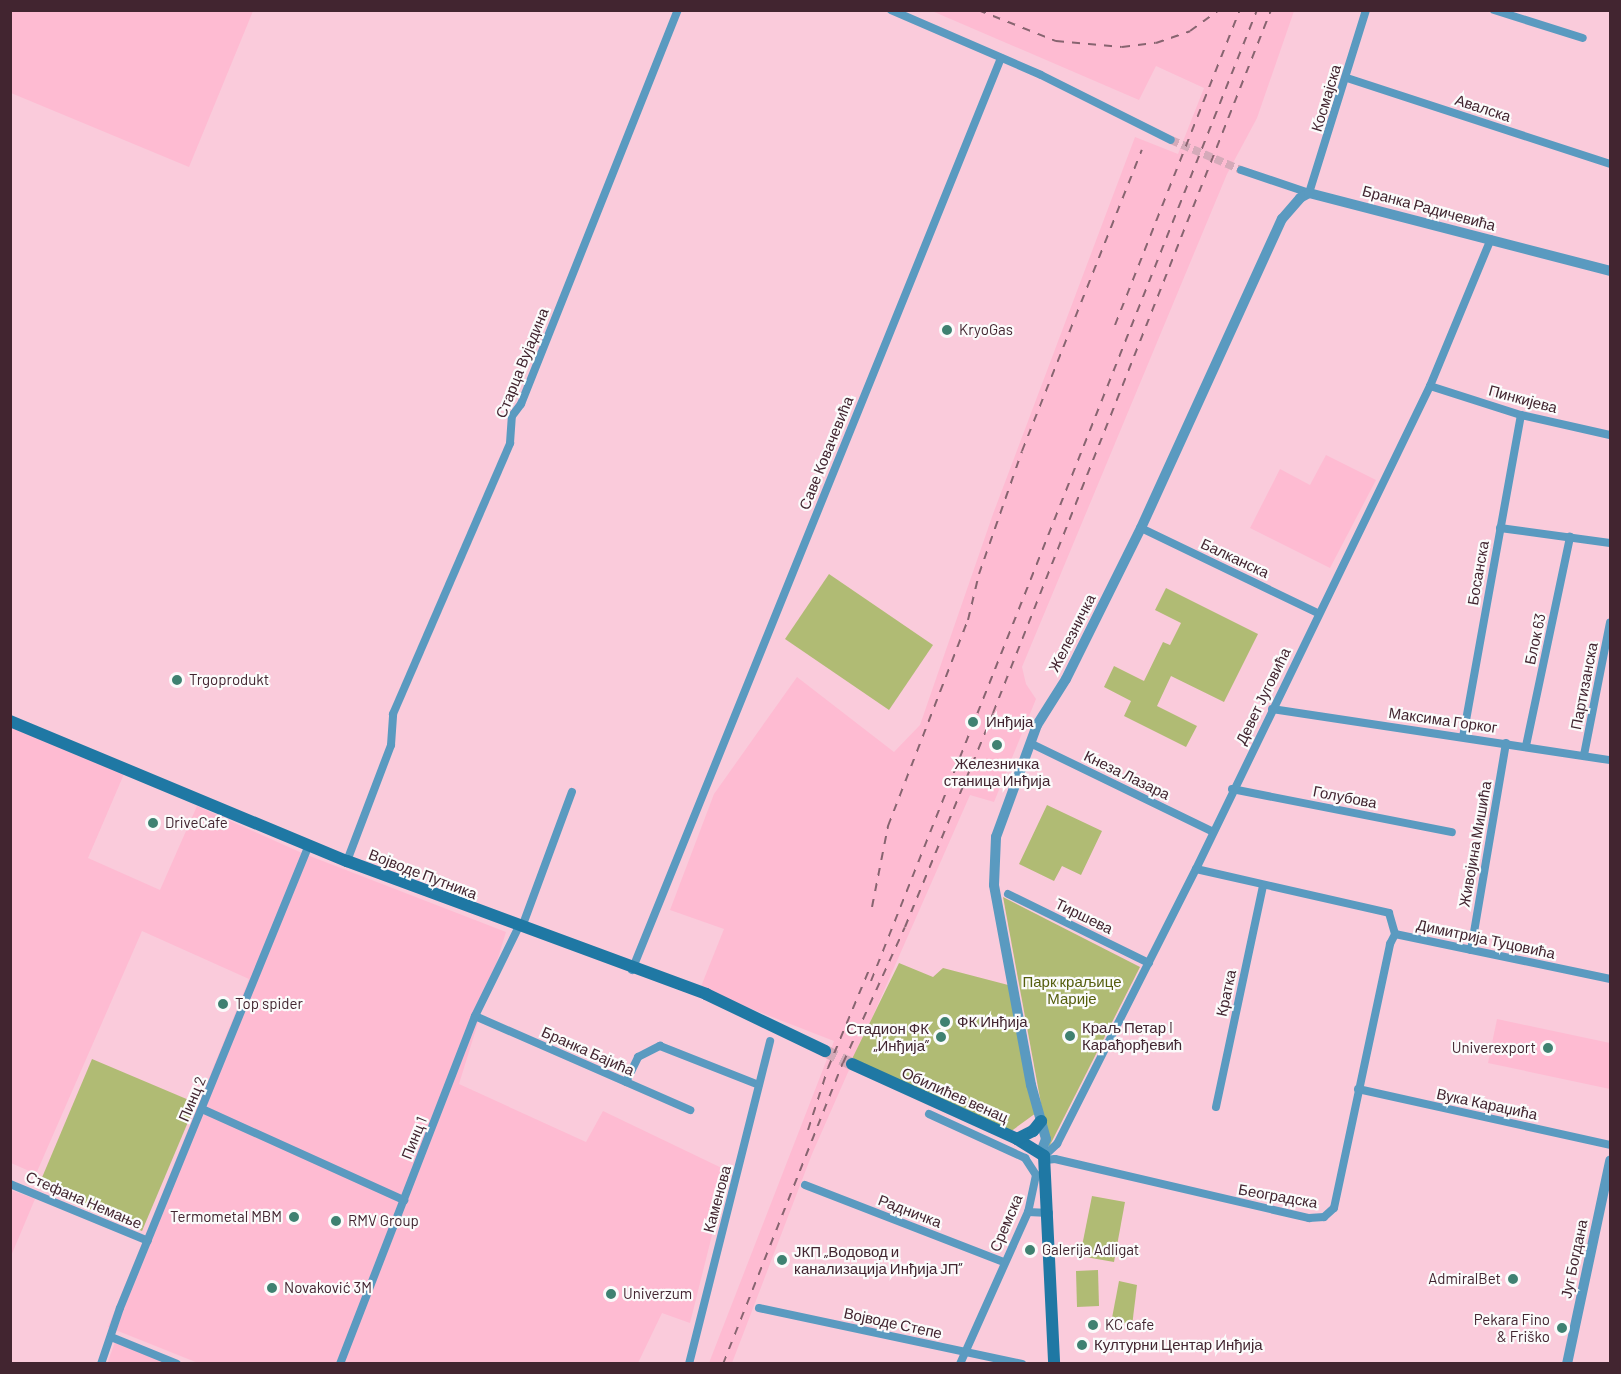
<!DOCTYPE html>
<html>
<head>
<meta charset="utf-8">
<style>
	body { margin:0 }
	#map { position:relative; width:1621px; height:1374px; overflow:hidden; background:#facbdb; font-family:Barlow,sans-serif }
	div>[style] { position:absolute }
	.built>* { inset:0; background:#febbd2 }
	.green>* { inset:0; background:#b0bb74 }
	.minor-tunnel>* { height:8px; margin-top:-4px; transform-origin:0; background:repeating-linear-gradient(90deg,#d5aab9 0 8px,transparent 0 12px) }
	.secondary-tunnel>* { height:12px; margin-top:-6px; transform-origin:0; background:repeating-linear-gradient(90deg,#d5aab9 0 12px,transparent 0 18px) }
	.minor>* { height:8px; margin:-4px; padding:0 4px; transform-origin:4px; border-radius:4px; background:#5a9ac0 }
	.tertiary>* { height:10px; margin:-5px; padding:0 5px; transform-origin:5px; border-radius:5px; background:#5a9ac0 }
	.secondary>* { height:12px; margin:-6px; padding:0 6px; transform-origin:6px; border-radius:6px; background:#1f78a4 }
	.rail>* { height:2px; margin-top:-1px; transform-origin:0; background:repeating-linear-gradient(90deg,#876470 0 8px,transparent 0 16px) }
	.dots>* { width:16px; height:16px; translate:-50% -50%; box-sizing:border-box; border:3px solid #fbfbfb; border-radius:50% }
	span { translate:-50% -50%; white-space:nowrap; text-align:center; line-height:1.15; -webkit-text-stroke:4.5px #fbfbfb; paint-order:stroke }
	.street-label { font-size:15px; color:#422530 }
	.poi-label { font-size:15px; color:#422530 }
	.left { translate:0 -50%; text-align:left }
	.right { translate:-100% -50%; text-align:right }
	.park-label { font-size:15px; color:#555e0e }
	.frame { position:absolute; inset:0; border:12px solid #422530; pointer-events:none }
</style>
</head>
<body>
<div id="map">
	<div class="built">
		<div style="clip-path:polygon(10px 11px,11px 10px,253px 11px,189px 167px,11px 93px)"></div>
		<div style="clip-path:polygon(932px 11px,1294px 11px,1257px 118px,1227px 174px,1022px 667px,1026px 684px,1036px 699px,994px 802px,970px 795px,812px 1154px,732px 1363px,709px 1363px,834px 1041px,700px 989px,724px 929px,670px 910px,714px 794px,797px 677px,894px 752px,920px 725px,993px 514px,1135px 137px,1178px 154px,1204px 88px,1156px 66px,1139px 100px)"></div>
		<div style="clip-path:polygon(1326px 455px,1376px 480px,1330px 568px,1250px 528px,1280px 469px,1310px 485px)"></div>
		<div style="clip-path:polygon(11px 724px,124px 774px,88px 858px,160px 890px,197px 806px,302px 853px,506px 932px,459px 1084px,586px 1142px,603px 1111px,728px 1171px,690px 1323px,662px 1313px,638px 1363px,198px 1363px,108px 1327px,249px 979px,142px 931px,36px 1174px,11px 1163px)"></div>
		<div style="clip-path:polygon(1497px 1019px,1610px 1043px,1610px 1089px,1488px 1063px)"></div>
		<div style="clip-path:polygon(11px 1190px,35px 1199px,11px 1256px)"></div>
		<div style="clip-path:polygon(115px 1342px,170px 1364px,107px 1364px)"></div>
	</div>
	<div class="green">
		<div style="clip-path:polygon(829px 574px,933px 645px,889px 710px,785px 639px)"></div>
		<div style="clip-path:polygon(1166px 588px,1258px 634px,1224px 702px,1171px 676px,1157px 706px,1197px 726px,1186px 747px,1124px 716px,1131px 701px,1104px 687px,1114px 666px,1144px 681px,1163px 642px,1170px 645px,1181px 623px,1155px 610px)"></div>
		<div style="clip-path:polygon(1047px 805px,1102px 831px,1081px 875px,1062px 866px,1054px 881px,1019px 864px)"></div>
		<div style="clip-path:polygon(1003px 897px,1140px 967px,1049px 1147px)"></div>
		<div style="clip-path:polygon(899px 963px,933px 977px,943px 968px,1012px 986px,1036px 1113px,1010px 1132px,852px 1059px)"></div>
		<div style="clip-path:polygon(92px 1059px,196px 1103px,142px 1231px,38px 1187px)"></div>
		<div style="clip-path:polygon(1092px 1196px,1125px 1202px,1114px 1262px,1080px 1256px)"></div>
		<div style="clip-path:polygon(1098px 1270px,1099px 1306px,1077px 1307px,1076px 1271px)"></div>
		<div style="clip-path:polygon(1119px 1281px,1137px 1285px,1132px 1326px,1112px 1318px)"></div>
	</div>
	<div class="minor-tunnel">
		<div style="left:1171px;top:140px;width:76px;rotate:23.2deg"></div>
	</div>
	<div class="secondary-tunnel">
		<div style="left:825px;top:1051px;width:30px;rotate:26deg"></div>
	</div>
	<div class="minor">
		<div style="left:891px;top:10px;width:163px;rotate:23.4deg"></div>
		<div style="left:1041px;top:75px;width:145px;rotate:26.6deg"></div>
		<div style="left:1494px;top:10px;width:93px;rotate:17.5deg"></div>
		<div style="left:1347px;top:78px;width:277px;rotate:18.1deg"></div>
		<div style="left:1241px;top:170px;width:72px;rotate:18.7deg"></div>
		<div style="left:1309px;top:193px;width:192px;rotate:-72.7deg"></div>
		<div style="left:1430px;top:386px;width:96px;rotate:17.7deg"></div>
		<div style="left:1521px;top:415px;width:91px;rotate:12.7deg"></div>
		<div style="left:1141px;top:528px;width:196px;rotate:25.7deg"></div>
		<div style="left:1500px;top:528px;width:111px;rotate:7.8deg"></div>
		<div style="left:1272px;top:709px;width:342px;rotate:8.6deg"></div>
		<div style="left:1463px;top:737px;width:327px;rotate:-79.8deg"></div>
		<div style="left:1030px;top:743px;width:203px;rotate:25.9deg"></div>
		<div style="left:1526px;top:746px;width:214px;rotate:-78.1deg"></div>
		<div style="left:1584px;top:755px;width:135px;rotate:-78.9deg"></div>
		<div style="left:1232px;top:789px;width:224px;rotate:11.1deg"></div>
		<div style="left:347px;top:861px;width:124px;rotate:-69.2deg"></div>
		<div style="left:391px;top:745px;width:31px;rotate:-86deg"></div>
		<div style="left:393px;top:714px;width:295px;rotate:-66.6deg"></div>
		<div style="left:510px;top:443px;width:27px;rotate:-86deg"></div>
		<div style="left:512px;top:416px;width:15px;rotate:-53deg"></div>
		<div style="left:521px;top:404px;width:424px;rotate:-68.3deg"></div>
		<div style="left:1196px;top:869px;width:198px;rotate:12.8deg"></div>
		<div style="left:1389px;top:913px;width:22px;rotate:74deg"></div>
		<div style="left:1008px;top:894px;width:157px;rotate:26.1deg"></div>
		<div style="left:522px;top:927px;width:144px;rotate:-69.7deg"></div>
		<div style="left:1395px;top:934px;width:220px;rotate:11.8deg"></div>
		<div style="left:1471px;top:950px;width:210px;rotate:-80.4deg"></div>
		<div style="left:632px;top:970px;width:984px;rotate:-67.97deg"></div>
		<div style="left:475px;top:1016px;width:235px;rotate:23.6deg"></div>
		<div style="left:626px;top:1082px;width:28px;rotate:-64deg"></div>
		<div style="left:638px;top:1057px;width:25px;rotate:-27deg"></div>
		<div style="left:660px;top:1046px;width:106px;rotate:21.5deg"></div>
		<div style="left:1358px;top:1089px;width:258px;rotate:12.5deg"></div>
		<div style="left:1216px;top:1107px;width:226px;rotate:-78deg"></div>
		<div style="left:202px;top:1109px;width:222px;rotate:24.3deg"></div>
		<div style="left:929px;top:1114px;width:106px;rotate:24.6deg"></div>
		<div style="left:1025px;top:1158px;width:20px;rotate:57deg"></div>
		<div style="left:1036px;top:1175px;width:38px;rotate:102deg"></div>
		<div style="left:1028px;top:1212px;width:167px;rotate:114.1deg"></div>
		<div style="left:1044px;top:1156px;width:18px;rotate:-43deg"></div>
		<div style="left:1057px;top:1144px;width:308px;rotate:-63.2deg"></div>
		<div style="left:1196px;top:869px;width:537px;rotate:-64.15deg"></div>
		<div style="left:1430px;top:386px;width:159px;rotate:-67.5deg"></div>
		<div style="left:1046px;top:1160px;width:9px;rotate:-6deg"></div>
		<div style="left:1055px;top:1159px;width:261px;rotate:13.1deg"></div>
		<div style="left:1309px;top:1218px;width:15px;rotate:-4deg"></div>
		<div style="left:1324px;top:1217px;width:13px;rotate:-42deg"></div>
		<div style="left:1334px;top:1208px;width:270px;rotate:-78deg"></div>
		<div style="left:1390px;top:944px;width:11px;rotate:-63deg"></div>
		<div style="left:10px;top:1184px;width:149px;rotate:22.4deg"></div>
		<div style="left:805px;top:1185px;width:213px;rotate:21.2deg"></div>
		<div style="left:1028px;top:1212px;width:21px;rotate:3deg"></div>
		<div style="left:759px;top:1308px;width:269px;rotate:12deg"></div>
		<div style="left:111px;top:1337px;width:71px;rotate:22.2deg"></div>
		<div style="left:101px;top:1364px;width:59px;rotate:-71.3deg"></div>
		<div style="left:120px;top:1308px;width:499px;rotate:-67.8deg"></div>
		<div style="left:340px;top:1364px;width:373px;rotate:-68.8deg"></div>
		<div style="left:475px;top:1016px;width:100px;rotate:-63.9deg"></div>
		<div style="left:689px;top:1364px;width:333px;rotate:-75.9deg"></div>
	</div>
	<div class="tertiary">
		<div style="left:1041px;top:1152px;width:14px;rotate:-69deg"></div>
		<div style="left:1046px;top:1139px;width:56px;rotate:-105.5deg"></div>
		<div style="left:1031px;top:1085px;width:203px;rotate:-100.5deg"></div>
		<div style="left:994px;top:885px;width:48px;rotate:-87.6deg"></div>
		<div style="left:996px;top:837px;width:119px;rotate:-69.9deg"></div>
		<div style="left:1037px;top:725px;width:54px;rotate:-57.8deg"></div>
		<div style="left:1066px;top:679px;width:169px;rotate:-63.6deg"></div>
		<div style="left:1141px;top:528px;width:340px;rotate:-65.5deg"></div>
		<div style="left:1282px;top:219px;width:28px;rotate:-49deg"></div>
		<div style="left:1300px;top:198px;width:10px;rotate:-29deg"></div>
		<div style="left:1309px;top:193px;width:311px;rotate:14.5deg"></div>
		<div style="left:1567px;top:1364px;width:208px;rotate:-78deg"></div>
	</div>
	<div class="secondary">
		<div style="left:10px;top:721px;width:365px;rotate:22.6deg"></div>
		<div style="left:347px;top:861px;width:383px;rotate:20.3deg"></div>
		<div style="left:706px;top:994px;width:132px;rotate:25.6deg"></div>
		<div style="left:852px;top:1064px;width:181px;rotate:24.4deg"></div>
		<div style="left:1017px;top:1139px;width:32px;rotate:32deg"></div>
		<div style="left:1044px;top:1156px;width:208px;rotate:87.2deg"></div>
		<div style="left:1017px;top:1139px;width:18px;rotate:-27deg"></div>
		<div style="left:1033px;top:1131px;width:13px;rotate:-51deg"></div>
	</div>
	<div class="rail">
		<div style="left:978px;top:10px;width:84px;rotate:21.7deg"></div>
		<div style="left:1056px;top:41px;width:66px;rotate:5.2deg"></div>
		<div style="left:1122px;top:47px;width:34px;rotate:-7deg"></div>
		<div style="left:1156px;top:43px;width:36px;rotate:-19deg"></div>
		<div style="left:1190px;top:31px;width:36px;rotate:-36deg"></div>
		<div style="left:1115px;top:325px;width:339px;rotate:-68.4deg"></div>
		<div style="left:872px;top:907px;width:83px;rotate:-78.8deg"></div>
		<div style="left:888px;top:826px;width:221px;rotate:-68.8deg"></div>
		<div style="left:968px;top:620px;width:47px;rotate:-76.6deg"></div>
		<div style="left:979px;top:574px;width:130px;rotate:-70.7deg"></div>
		<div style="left:1022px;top:451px;width:324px;rotate:-68.3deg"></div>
		<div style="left:871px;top:981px;width:1045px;rotate:-68.32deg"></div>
		<div style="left:808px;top:1130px;width:65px;rotate:-72.1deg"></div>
		<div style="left:828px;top:1068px;width:106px;rotate:-67.3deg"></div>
		<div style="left:723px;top:1364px;width:324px;rotate:-68.3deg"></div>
		<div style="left:843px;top:1063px;width:149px;rotate:-65.5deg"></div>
		<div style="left:905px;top:927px;width:231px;rotate:-67.6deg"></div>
		<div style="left:993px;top:713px;width:756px;rotate:-68.42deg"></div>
	</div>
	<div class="dots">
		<div style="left:947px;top:330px;background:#3f8171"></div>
		<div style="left:177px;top:680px;background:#3f8171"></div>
		<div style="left:973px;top:722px;background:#3f8171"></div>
		<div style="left:997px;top:745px;background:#3f8171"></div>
		<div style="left:153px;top:823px;background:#3f8171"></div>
		<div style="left:223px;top:1004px;background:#3f8171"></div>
		<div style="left:945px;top:1022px;background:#3f8171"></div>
		<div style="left:1070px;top:1036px;background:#3f8171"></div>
		<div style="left:941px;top:1037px;background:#3f8171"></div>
		<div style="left:1548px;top:1048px;background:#3f8171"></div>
		<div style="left:294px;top:1217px;background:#3f8171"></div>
		<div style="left:336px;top:1221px;background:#3f8171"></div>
		<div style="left:1030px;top:1250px;background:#3f8171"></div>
		<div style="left:782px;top:1260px;background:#3f8171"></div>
		<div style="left:1513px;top:1279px;background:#3f8171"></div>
		<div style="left:272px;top:1288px;background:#3f8171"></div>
		<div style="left:611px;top:1294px;background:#3f8171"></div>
		<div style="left:1093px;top:1325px;background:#3f8171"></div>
		<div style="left:1562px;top:1328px;background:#3f8171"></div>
		<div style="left:1082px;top:1345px;background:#3f8171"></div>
	</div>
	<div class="street-label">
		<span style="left:1326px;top:98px;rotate:-73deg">Космајска</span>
		<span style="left:1483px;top:108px;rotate:18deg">Авалска</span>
		<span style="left:1429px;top:208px;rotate:15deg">Бранка Радичевића</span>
		<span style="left:522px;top:363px;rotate:-68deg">Старца Вујадина</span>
		<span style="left:1523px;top:399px;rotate:15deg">Пинкијева</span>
		<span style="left:826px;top:453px;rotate:-68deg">Саве Ковачевића</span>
		<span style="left:1235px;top:558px;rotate:25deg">Балканска</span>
		<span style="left:1478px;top:573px;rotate:-80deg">Босанска</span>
		<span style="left:1072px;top:633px;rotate:-63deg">Железничка</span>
		<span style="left:1535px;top:639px;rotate:-78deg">Блок 63</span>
		<span style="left:1584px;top:686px;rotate:-79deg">Партизанска</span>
		<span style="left:1263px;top:696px;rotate:-64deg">Девет Југовића</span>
		<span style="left:1443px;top:720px;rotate:8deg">Максима Горког</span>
		<span style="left:1127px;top:775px;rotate:26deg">Кнеза Лазара</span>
		<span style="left:1345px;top:797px;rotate:11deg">Голубова</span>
		<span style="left:1475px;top:844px;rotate:-80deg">Живојина Мишића</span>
		<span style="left:423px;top:874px;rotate:21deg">Војводе Путника</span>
		<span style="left:1084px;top:916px;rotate:26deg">Тиршева</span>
		<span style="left:1486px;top:939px;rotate:12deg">Димитрија Туцовића</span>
		<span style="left:1226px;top:993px;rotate:-78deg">Кратка</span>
		<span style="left:588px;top:1051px;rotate:24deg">Бранка Бајића</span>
		<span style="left:955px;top:1095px;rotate:24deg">Обилићев венац</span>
		<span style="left:192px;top:1099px;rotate:-67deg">Пинц 2</span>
		<span style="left:1487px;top:1104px;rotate:12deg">Вука Караџића</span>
		<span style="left:414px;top:1138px;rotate:-68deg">Пинц 1</span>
		<span style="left:1278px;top:1196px;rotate:10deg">Београдска</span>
		<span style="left:717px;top:1199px;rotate:-75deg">Каменова</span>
		<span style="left:84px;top:1200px;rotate:23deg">Стефана Немање</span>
		<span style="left:910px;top:1211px;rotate:21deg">Радничка</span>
		<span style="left:1006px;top:1223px;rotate:-67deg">Сремска</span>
		<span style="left:1574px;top:1259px;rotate:-78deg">Југ Богдана</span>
		<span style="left:893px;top:1323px;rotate:12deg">Војводе Степе</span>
	</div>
	<div class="poi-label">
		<span class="left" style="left:959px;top:330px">KryoGas</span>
		<span class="left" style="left:189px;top:680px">Trgoprodukt</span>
		<span class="left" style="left:986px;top:722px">Инђија</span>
		<span style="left:997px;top:772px">Железничка<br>станица Инђија</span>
		<span class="left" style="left:165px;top:823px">DriveCafe</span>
		<span class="left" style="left:235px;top:1004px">Top spider</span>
		<span class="left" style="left:957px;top:1022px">ФК Инђија</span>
		<span class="left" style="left:1082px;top:1036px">Краљ Петар I<br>Карађорђевић</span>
		<span class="right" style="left:929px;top:1037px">Стадион ФК<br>„Инђија”</span>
		<span class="right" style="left:1536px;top:1048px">Univerexport</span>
		<span class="right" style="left:282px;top:1217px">Termometal MBM</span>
		<span class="left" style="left:348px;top:1221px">RMV Group</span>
		<span class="left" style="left:1042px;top:1250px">Galerija Adligat</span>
		<span class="left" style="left:794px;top:1260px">ЈКП „Водовод и<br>канализација Инђија ЈП”</span>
		<span class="right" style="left:1501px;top:1279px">AdmiralBet</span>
		<span class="left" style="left:284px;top:1288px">Novaković 3M</span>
		<span class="left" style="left:623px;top:1294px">Univerzum</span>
		<span class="right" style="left:1550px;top:1328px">Pekara Fino<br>&amp; Friško</span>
		<span class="left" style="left:1105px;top:1325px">KC cafe</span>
		<span class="left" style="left:1094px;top:1345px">Културни Центар Инђија</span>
	</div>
	<div class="park-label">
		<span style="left:1072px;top:990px">Парк краљице<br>Марије</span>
	</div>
	<div class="frame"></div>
</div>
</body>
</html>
